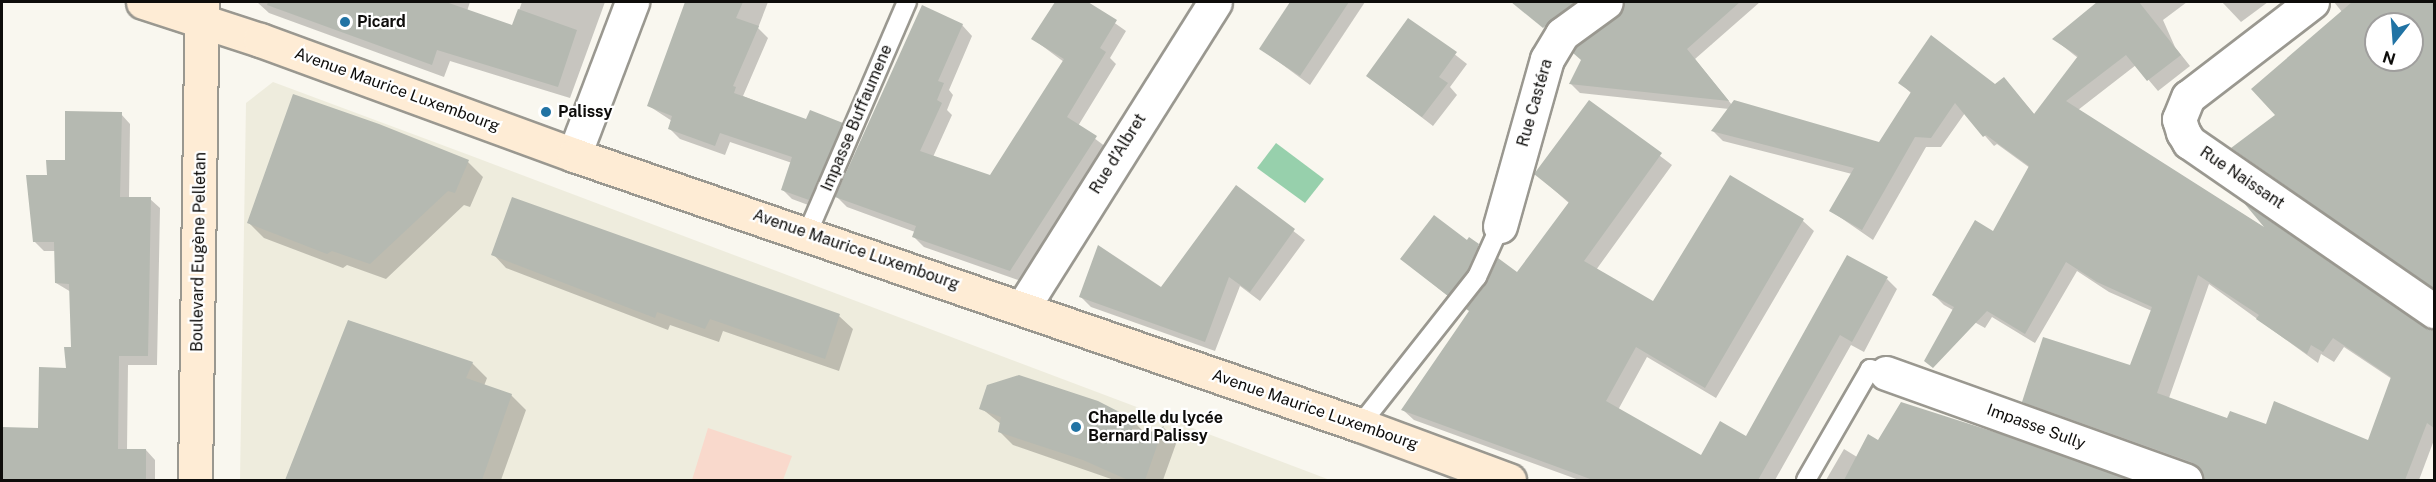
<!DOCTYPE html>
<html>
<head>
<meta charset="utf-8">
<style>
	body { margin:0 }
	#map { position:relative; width:2436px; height:482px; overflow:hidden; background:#f9f7ef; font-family:"Public Sans",sans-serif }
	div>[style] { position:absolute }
	.built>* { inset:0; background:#eeecdd }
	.green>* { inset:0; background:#f9d9cc }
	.water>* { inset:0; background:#97d0ac }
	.shadow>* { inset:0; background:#0003 }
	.building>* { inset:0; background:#b5b9b1 }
	.roads { filter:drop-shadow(2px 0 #9a9890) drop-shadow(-2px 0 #9a9890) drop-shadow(0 2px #9a9890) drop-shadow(0 -2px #9a9890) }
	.lane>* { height:18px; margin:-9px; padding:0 9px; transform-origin:9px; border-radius:9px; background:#fff }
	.street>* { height:33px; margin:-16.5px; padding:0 16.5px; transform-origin:16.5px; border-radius:16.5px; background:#fff }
	.secondary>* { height:33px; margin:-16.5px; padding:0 16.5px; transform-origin:16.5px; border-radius:16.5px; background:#feecd5 }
	.dots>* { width:16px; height:16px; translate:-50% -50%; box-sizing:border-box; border:3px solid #fff; border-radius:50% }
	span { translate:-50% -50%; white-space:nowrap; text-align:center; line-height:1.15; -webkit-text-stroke:4.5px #fff; paint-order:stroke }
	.poi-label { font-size:16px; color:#0e0d0b; font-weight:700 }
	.left { translate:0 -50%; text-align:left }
	.street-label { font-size:16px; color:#0e0d0b }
	.frame { position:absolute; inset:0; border:3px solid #0e0d0b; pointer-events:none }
	.north { position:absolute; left:2364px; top:12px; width:60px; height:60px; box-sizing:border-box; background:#fff; border:2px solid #9f9e9d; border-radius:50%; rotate:197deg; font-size:16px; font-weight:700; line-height:24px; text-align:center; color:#0e0d0b }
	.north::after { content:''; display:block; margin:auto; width:21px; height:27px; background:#2173a4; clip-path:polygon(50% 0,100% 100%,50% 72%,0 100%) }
</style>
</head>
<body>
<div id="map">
	<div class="built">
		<div style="clip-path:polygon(273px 82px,469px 155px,1330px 480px,240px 480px,246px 103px)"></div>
	</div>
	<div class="green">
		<div style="clip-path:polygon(708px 428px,792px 456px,783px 480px,692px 480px)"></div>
	</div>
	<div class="water">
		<div style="clip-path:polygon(1276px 143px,1324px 179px,1305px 203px,1257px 168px)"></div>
	</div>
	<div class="shadow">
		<div style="clip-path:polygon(257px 2px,470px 2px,467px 11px,513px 27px,522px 2px,605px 2px,570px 98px,450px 61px,444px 77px,269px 13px)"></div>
		<div style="clip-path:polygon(687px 2px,768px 2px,758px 28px,768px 38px,743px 96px,807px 121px,842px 124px,852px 134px,819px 209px,792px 199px,782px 189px,792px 163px,730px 142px,725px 155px,680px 139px,670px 129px,672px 121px,649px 106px)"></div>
		<div style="clip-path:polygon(1057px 2px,1085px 2px,1126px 31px,1110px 58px,1116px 64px,1078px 126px,1106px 147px,1021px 281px,924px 247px,913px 236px,915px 232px,847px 207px,837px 197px,962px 25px,972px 36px,949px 90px,953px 95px,947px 110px,952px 115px,933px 157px,990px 177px,1064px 62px,1033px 39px)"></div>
		<div style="clip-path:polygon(1291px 2px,1365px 2px,1310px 85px,1261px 49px)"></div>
		<div style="clip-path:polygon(1523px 2px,1598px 2px,1554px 37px)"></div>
		<div style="clip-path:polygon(evenodd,1624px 2px,1760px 2px,1695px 59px,1732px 105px,1880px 144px,1912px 94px,1900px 83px,1995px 86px,2004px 79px,2035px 115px,2078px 58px,2054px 39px,2100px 2px,2187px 2px,2163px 20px,2175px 47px,2190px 66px,2158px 91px,2136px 65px,2078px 110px,2423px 328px,2434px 331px,2434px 440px,2419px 480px,2203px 480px,2202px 472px,2034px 412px,2023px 401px,2131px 367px,2152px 311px,2109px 292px,2077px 271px,2035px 343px,1992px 317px,1985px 328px,1944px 305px,1934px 295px,1994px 233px,2030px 168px,1997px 144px,1994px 146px,1965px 113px,1941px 147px,1926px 147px,1873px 240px,1831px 211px,1852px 174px,1723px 141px,1713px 131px,1729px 109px,1580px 93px,1571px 84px,1624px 11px,1624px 2px,2209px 284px,2318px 363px,2321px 354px,2334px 362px,2344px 347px,2392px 379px,2369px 442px,2228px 420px,2169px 398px,2209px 284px)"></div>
		<div style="clip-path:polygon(2222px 2px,2268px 2px,2241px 22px)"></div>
		<div style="clip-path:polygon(evenodd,2334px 2px,2434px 2px,2434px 29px,2415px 44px,2434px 70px,2434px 170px,2409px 189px,2434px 219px,2434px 290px,2234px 149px,2277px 115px,2342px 12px,2334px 2px,2376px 24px,2412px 24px,2412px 60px,2376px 60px,2376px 24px)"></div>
		<div style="clip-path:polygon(1430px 35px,1467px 64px,1450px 87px,1457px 95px,1433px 126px,1369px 77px)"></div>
		<div style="clip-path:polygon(1589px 102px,1672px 165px,1596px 270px,1654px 303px,1730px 177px,1803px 221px,1814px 231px,1716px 398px,1647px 357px,1618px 410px,1702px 457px,1746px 438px,1887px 279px,1897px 289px,1864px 352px,1851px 345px,1775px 480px,1579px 480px,1414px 420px,1403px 410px,1518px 274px,1570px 204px,1536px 174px)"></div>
		<div style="clip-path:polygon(121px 114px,130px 124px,129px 198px,150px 199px,160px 208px,157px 365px,128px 365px,127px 450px,146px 450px,155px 460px,155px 480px,2px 480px,2px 429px,40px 429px,68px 370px,72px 348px,71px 292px,56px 283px,56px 251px,44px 251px,34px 241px,48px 176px)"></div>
		<div style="clip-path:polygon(468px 162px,483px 177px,470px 207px,464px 205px,386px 279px,347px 265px,343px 268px,264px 238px,249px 223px)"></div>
		<div style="clip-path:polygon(1236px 187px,1305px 240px,1260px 301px,1240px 286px,1215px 351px,1091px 307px,1081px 297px,1161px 289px)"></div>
		<div style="clip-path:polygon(1470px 239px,1488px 255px,1458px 304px,1402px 259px)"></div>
		<div style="clip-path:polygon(493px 254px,839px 316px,853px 329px,839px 371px,723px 331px,719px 342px,670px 325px,668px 330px,506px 268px)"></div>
		<div style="clip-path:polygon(349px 321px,472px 363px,487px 378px,484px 386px,511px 395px,526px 410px,501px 480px,287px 480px)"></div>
		<div style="clip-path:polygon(1901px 403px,2124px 480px,1826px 480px,1844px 449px,1857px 457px,1879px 442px)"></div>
		<div style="clip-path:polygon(981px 408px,1134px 422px,1147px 435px,1164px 428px,1177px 441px,1163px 480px,1114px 480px,1013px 445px,1000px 432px,1001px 424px)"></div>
	</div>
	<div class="building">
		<div style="clip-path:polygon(268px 2px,446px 2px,512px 25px,518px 9px,577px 30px,558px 87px,437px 50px,432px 65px,267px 5px)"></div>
		<div style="clip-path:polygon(685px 2px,743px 2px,736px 18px,759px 26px,733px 86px,736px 87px,734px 93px,806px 119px,810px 110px,843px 123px,809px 200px,781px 190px,792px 157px,720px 133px,715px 146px,668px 129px,672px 116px,647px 106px)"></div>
		<div style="clip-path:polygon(1055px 2px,1088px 2px,1117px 20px,1100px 48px,1106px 52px,1067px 117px,1097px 136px,1010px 271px,912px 237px,916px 226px,835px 197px,922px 5px,963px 24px,938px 81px,944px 83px,937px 100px,942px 103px,920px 151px,990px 175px,1064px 59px,1031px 39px)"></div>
		<div style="clip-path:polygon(1290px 2px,1349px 2px,1300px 76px,1259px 49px)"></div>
		<div style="clip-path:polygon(1511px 2px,1575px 2px,1543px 28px)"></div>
		<div style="clip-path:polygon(1624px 2px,1740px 2px,1687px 49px,1729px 101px,1569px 84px,1581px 60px,1573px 53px,1576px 47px,1617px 17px)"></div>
		<div style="clip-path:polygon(evenodd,2097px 2px,2139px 2px,2181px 55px,2147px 81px,2126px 55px,2066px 101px,2264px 227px,2244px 203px,2423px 326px,2434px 329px,2434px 428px,2427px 423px,2405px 480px,2203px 480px,2200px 468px,2191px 462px,2022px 402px,2043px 337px,2130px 365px,2152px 307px,2097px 282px,2066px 262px,2025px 334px,1987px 311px,1933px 368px,1924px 361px,1954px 307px,1932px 295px,1975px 220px,1993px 231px,2029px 166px,1986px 135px,1983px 137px,1955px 103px,1931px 138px,1915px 137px,1862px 230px,1829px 211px,1854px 168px,1711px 131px,1734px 100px,1879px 142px,1911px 92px,1898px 83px,1931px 35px,1995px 84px,2004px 77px,2034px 114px,2078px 56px,2052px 39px,2097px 2px,2198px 275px,2259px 315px,2256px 319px,2307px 354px,2311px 345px,2323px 352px,2333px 338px,2391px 377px,2368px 440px,2274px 401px,2266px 424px,2230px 411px,2227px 418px,2157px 393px,2198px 275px)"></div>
		<div style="clip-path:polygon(evenodd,2352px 2px,2434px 2px,2434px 289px,2231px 148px,2275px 115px,2251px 89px,2352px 2px,2376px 24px,2412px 24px,2412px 60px,2376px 60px,2376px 24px)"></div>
		<div style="clip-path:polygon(1408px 18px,1457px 52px,1439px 77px,1448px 83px,1422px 117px,1366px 76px)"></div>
		<div style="clip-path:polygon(293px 94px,379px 124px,469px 160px,455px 193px,448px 191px,370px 264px,332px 251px,327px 254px,247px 223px)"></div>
		<div style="clip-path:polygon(1589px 100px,1662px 153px,1584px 261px,1653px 301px,1730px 175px,1804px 219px,1705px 388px,1636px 347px,1606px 401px,1701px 455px,1720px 421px,1746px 436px,1847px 255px,1888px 277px,1852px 342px,1840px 335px,1758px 480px,1593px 480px,1401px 410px,1469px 311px,1466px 309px,1486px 284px,1498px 258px,1517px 272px,1569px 202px,1534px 174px)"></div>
		<div style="clip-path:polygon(65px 111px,122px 112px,120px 197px,151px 197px,148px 356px,119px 356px,118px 449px,146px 449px,146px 480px,2px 480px,2px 427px,38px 428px,39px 367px,66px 368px,64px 347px,71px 347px,69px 284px,55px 283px,54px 242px,33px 242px,26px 175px,47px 175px,46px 160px,65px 160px)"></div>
		<div style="clip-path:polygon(1236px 185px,1295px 229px,1250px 292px,1229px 277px,1205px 342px,1079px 297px,1098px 245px,1161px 287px)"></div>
		<div style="clip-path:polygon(512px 197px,840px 314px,825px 359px,710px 319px,705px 329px,657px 312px,655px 318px,491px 255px)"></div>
		<div style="clip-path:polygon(1434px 215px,1467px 240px,1469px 237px,1479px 244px,1467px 271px,1448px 296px,1400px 259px)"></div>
		<div style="clip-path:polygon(348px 320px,473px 362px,466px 378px,512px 394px,482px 480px,285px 480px)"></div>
		<div style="clip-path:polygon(1019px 375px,1098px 401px,1135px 420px,1128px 442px,1164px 426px,1145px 480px,1128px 480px,1083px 460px,998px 432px,1001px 417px,979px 409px,987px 385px)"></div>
		<div style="clip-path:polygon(1901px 402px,2010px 437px,2131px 480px,1844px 480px,1868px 434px,1878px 440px)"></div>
	</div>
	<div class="roads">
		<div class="lane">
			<div style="left:807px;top:234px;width:253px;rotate:-66.7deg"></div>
			<div style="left:1360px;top:425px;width:189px;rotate:-51.7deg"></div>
			<div style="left:1477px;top:277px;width:56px;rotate:-65.7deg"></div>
			<div style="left:1806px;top:480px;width:128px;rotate:-60deg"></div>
			<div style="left:1870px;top:369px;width:16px;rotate:14deg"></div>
		</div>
		<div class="street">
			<div style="left:2312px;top:2px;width:156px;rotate:142.5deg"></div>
			<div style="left:2188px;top:97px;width:24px;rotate:112deg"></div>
			<div style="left:2179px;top:119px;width:14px;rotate:73deg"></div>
			<div style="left:2183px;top:132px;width:12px;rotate:59deg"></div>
			<div style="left:2189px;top:142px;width:298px;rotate:34.6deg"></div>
			<div style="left:574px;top:155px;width:164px;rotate:-69.2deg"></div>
			<div style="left:1500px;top:226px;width:173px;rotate:-74.3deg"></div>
			<div style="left:1547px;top:59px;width:29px;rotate:-59deg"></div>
			<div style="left:1562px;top:34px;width:54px;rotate:-36deg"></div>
			<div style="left:1023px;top:307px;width:360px;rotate:-57.8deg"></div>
			<div style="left:1886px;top:373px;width:318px;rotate:19.7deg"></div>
		</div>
		<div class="secondary">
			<div style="left:143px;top:2px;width:123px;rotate:18deg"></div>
			<div style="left:260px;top:40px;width:334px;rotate:20.1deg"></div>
			<div style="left:574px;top:155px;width:831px;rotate:18.96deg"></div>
			<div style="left:1360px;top:425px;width:159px;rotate:20.3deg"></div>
			<div style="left:195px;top:480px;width:478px;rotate:-89.2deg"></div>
		</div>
	</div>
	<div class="dots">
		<div style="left:345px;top:22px;background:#2173a4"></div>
		<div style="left:546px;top:112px;background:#2173a4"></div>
		<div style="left:1076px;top:427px;background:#2173a4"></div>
	</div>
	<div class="poi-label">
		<span class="left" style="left:357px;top:22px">Picard</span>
		<span class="left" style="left:558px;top:112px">Palissy</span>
		<span class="left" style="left:1088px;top:427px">Chapelle du lycée<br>Bernard Palissy</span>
	</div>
	<div class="street-label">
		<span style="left:397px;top:90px;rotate:20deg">Avenue Maurice Luxembourg</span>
		<span style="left:1535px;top:103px;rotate:-74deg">Rue Castéra</span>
		<span style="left:857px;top:118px;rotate:-67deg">Impasse Buffaumene</span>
		<span style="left:1118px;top:154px;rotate:-58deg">Rue d’Albret</span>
		<span style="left:2242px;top:178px;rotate:34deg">Rue Naissant</span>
		<span style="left:856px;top:250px;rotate:19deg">Avenue Maurice Luxembourg</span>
		<span style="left:199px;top:252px;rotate:-89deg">Boulevard Eugène Pelletan</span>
		<span style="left:1315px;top:410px;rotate:19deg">Avenue Maurice Luxembourg</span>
		<span style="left:2036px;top:427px;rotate:20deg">Impasse Sully</span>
	</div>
	<div class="frame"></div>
	<div class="north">N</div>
</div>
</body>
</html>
